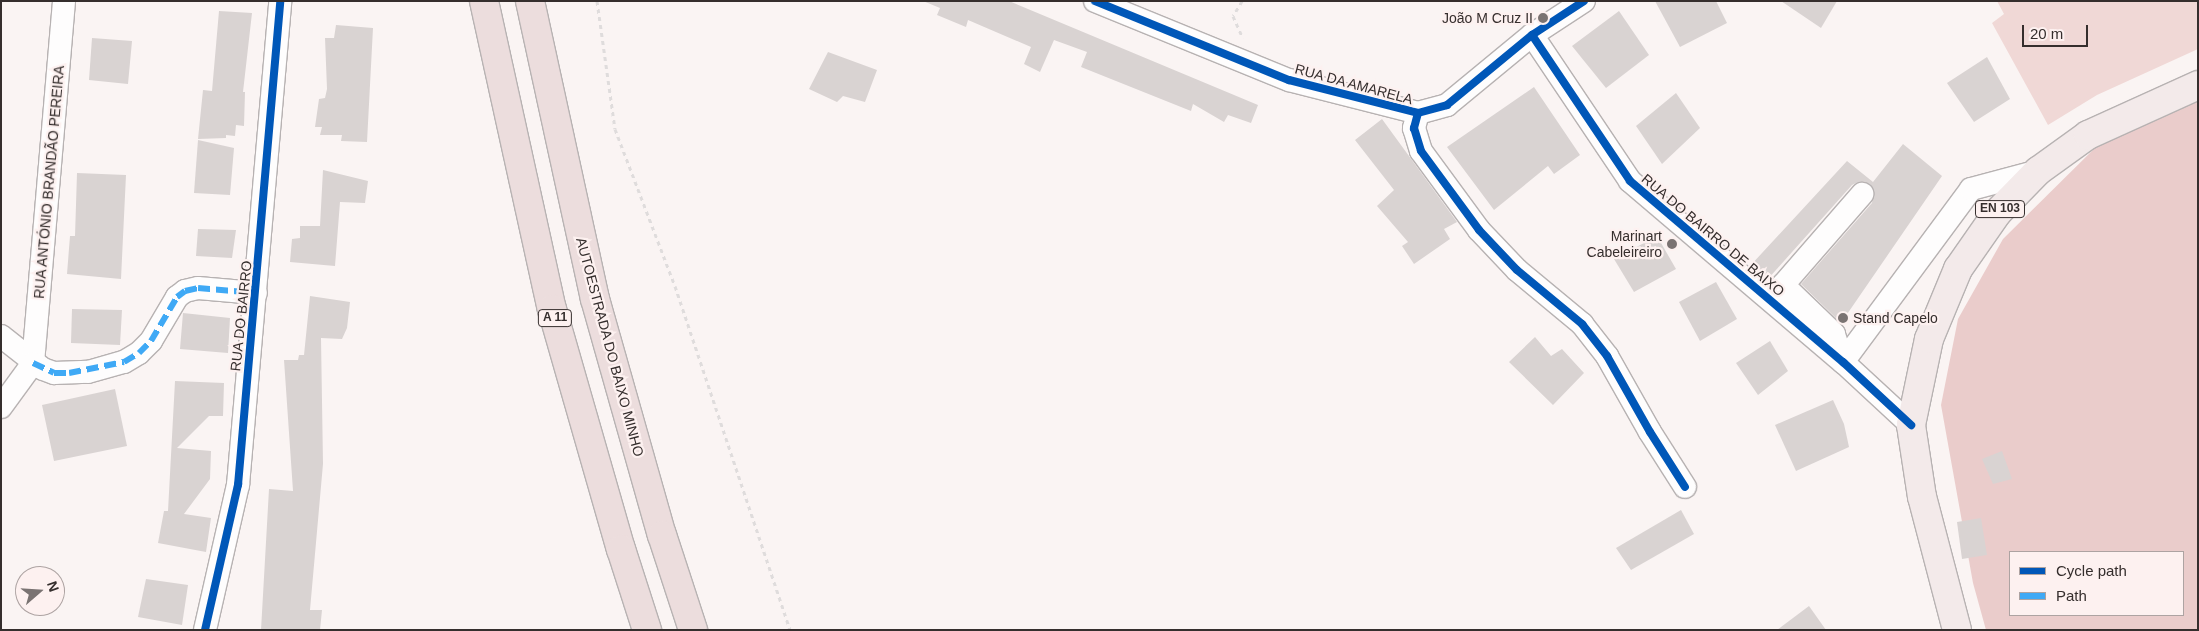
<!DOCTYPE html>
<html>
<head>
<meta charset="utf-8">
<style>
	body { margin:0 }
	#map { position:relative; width:2199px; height:631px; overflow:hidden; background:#faf4f3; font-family:Helvetica,sans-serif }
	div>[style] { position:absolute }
	.green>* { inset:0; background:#f0d8d6 }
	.forest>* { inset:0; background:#eacccb }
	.building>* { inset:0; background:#d9d3d2 }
	.path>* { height:3px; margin-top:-1.5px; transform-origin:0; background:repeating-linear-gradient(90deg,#dfdcdc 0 4px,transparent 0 8px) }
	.roads { filter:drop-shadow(1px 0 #b7b2b2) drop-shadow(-1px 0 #b7b2b2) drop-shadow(0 1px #b7b2b2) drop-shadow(0 -1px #b7b2b2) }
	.minor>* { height:22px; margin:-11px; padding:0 11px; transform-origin:11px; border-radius:11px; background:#fefdfd }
	.major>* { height:28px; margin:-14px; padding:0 14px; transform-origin:14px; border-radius:14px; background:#f3eaea }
	.highway>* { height:28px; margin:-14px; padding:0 14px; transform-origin:14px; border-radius:14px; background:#ecdddd }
	.quiet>* { height:6px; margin-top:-3px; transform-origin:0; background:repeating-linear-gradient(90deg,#3fa9f5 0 12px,transparent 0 18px) }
	.cycleway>* { height:8px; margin:-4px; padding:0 4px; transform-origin:4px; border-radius:4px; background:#0057b8 }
	.dots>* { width:14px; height:14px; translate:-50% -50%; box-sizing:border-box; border:2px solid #fdf1f0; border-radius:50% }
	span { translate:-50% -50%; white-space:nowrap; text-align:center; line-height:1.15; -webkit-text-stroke:4.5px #fdf1f0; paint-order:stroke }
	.shield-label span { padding:1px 4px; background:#fdf1f0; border:1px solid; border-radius:4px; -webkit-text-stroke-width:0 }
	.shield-label { font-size:12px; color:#352e2d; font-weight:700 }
	.poi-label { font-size:14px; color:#352e2d }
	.right { translate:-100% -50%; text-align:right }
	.left { translate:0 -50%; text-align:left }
	.street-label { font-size:14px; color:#352e2d }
	.frame { position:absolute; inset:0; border:2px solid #352e2d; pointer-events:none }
	.legend { position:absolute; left:2009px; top:551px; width:175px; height:65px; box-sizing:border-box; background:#fdf1f0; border:1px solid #ada3a2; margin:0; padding:6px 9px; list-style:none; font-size:15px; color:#352e2d }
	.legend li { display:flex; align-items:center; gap:10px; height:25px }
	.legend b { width:25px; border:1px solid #ada3a2 }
	.north { position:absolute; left:15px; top:566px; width:50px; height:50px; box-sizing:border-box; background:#fdf1f0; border:1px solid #ada3a2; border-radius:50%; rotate:71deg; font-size:14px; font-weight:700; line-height:20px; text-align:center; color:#352e2d }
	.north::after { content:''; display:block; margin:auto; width:18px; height:22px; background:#7a7372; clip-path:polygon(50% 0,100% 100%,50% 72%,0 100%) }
	.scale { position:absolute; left:2022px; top:25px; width:66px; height:22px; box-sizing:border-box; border:2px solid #352e2d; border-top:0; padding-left:6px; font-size:15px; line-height:18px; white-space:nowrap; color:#352e2d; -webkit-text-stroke:4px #fdf1f0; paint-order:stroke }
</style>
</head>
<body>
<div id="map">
	<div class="green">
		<div style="clip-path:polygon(1997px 1px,2198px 1px,2198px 49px,2097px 95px,2048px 125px,1992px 23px,2004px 14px)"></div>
	</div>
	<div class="forest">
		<div style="clip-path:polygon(evenodd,2198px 101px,2198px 630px,1986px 630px,1973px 583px,1941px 405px,1958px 319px,2003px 239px,2098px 145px,2198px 101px,2010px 552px,2183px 552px,2183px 615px,2010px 615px,2010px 552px)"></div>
	</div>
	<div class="building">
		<div style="clip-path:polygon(923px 1px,1009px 1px,1258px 105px,1251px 123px,1228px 115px,1224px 122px,1193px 104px,1191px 111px,1081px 67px,1087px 52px,1054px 40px,1040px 72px,1024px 64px,1031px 47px,968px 20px,966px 27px,937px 15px,940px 8px)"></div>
		<div style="clip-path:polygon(1655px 1px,1716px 1px,1727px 23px,1680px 47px)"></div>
		<div style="clip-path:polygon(1781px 1px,1837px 1px,1821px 28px)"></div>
		<div style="clip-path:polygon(219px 11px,252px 13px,243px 92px,245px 92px,244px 126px,236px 125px,235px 136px,226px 135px,226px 138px,198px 139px,203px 90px,212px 91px)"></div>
		<div style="clip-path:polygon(1619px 11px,1649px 55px,1606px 88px,1572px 46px)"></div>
		<div style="clip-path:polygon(336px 25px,373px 28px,367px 142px,341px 141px,342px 135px,320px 135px,322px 127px,315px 127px,319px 99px,325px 98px,327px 89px,325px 38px,334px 38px)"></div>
		<div style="clip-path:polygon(92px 38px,132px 41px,128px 84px,89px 80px)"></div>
		<div style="clip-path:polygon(828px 52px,877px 70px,865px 102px,843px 96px,837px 102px,809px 89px)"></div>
		<div style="clip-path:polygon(1987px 57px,2010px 99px,1974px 122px,1947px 83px)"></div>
		<div style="clip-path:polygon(1534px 87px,1580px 155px,1554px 174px,1548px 166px,1494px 210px,1447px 147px)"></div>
		<div style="clip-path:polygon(1676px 93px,1700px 128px,1662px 164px,1636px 126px)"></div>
		<div style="clip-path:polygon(1382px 119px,1457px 222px,1444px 229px,1450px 239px,1414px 264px,1402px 246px,1408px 242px,1377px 206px,1394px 190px,1355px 140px)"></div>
		<div style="clip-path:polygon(198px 140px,234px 148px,230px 195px,194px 193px)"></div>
		<div style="clip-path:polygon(1903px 144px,1942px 176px,1841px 323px,1801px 284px,1872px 203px,1874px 190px,1870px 184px,1858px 182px,1852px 185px,1767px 280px,1750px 266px,1847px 161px,1873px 182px)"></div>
		<div style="clip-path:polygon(323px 170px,368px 181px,365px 203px,340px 202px,335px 266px,290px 262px,292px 239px,300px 238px,300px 226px,320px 226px)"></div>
		<div style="clip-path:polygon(77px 173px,126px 175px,121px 279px,67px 274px,70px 236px,75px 236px)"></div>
		<div style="clip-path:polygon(198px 229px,236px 230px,232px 258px,196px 256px)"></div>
		<div style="clip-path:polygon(1657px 236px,1676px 269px,1634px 292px,1614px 259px)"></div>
		<div style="clip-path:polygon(1716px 282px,1737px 319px,1700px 341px,1679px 302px)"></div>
		<div style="clip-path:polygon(310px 296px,350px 302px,347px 328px,342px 339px,321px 338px,323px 464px,310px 610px,322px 610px,320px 630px,261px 630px,269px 489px,293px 491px,284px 360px,298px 360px,299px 355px,304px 355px)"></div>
		<div style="clip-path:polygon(72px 309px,122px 310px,120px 345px,71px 343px)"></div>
		<div style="clip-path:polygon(183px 313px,230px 318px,228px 353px,180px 349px)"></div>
		<div style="clip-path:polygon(1535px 337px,1551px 356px,1562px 349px,1584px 373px,1553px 405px,1509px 362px)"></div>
		<div style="clip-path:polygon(1770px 341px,1788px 371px,1758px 395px,1736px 363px)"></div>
		<div style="clip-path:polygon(175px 381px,224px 383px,223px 416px,209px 416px,177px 448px,211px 451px,210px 479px,184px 514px,211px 518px,206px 552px,158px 543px,164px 511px,168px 511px)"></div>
		<div style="clip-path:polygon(115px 389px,127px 446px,54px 461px,42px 405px)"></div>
		<div style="clip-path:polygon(1833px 400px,1844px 424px,1849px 447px,1796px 471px,1775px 425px)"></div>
		<div style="clip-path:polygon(2002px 451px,2012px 479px,1993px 484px,1982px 459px)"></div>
		<div style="clip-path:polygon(1681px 510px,1694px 534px,1631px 570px,1616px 548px)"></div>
		<div style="clip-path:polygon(1981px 518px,1987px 555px,1962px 559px,1957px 522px)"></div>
		<div style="clip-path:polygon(146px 579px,188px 585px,182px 625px,138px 617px)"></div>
		<div style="clip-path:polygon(1809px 606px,1826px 630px,1777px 630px)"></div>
	</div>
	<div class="path">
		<div style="left:597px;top:1px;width:129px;rotate:82deg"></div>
		<div style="left:615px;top:129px;width:168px;rotate:69.1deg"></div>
		<div style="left:675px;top:286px;width:363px;rotate:71.5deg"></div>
		<div style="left:1242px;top:1px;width:17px;rotate:121deg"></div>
		<div style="left:1233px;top:16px;width:24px;rotate:66deg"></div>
	</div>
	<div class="roads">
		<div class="minor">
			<div style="left:1095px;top:1px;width:209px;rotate:22.2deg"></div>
			<div style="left:1289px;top:80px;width:133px;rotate:14.3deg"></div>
			<div style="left:1418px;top:113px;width:30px;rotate:-15deg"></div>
			<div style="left:1447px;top:105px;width:110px;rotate:-39.5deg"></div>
			<div style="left:1532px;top:35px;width:62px;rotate:-33.2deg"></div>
			<div style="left:1532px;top:35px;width:176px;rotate:56.1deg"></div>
			<div style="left:1630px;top:181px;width:280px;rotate:40.4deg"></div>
			<div style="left:1843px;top:362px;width:93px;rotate:42.8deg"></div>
			<div style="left:1418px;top:113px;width:16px;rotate:105deg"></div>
			<div style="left:1414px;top:128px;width:24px;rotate:73deg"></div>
			<div style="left:1421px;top:151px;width:98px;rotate:53.7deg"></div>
			<div style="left:1479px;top:230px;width:55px;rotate:46.5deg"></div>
			<div style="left:1517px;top:270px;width:85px;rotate:39.7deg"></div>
			<div style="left:1582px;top:324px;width:41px;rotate:52deg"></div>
			<div style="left:1607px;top:356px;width:87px;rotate:60.5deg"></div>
			<div style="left:1650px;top:432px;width:65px;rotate:57.5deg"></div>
			<div style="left:1px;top:336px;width:53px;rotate:38.2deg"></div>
			<div style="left:43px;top:369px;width:12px;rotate:20deg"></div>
			<div style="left:54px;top:373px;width:34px;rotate:-2deg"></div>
			<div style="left:88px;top:372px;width:37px;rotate:-16deg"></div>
			<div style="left:124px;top:362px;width:17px;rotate:-31deg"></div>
			<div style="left:139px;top:353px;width:17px;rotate:-45deg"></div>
			<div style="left:151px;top:341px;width:51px;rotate:-59.4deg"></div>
			<div style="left:177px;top:297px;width:10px;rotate:-37deg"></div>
			<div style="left:185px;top:291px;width:13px;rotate:-13deg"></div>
			<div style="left:198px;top:288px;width:58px;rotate:4.9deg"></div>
			<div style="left:1841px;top:356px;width:23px;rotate:-108deg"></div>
			<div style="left:1834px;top:334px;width:71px;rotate:-136.1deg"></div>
			<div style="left:1783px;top:285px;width:121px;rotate:-49deg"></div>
			<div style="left:1843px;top:362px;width:215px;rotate:-53.5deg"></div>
			<div style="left:1971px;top:189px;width:69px;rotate:-15deg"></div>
			<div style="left:33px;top:363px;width:363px;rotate:-85.1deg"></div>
			<div style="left:1px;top:407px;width:54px;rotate:-54deg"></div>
			<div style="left:205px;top:630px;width:149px;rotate:-77.2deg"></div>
			<div style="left:238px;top:485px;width:486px;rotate:-85deg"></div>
		</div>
		<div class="major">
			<div style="left:1957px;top:630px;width:138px;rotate:-104.7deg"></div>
			<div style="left:1922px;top:497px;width:73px;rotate:-98.7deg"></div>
			<div style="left:1911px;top:425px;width:88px;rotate:-78.2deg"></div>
			<div style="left:1929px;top:339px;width:76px;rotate:-67.5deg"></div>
			<div style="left:1958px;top:269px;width:68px;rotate:-55.1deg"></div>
			<div style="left:1997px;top:213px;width:59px;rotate:-45.7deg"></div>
			<div style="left:2038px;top:171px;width:62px;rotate:-35.8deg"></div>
			<div style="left:2088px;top:135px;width:121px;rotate:-24.4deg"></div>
		</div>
		<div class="highway">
			<div style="left:484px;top:1px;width:315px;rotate:77.6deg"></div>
			<div style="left:552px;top:309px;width:250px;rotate:74deg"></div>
			<div style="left:621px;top:549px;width:85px;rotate:72.2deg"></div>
			<div style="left:530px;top:1px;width:305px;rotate:77.7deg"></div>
			<div style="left:595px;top:299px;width:245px;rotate:74.2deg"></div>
			<div style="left:662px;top:535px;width:100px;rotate:71.9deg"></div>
		</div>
	</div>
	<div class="quiet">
		<div style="left:33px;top:363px;width:23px;rotate:25deg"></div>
		<div style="left:54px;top:373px;width:15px"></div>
		<div style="left:69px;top:373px;width:56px;rotate:-11.3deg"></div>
		<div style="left:124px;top:362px;width:17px;rotate:-31deg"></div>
		<div style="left:139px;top:353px;width:17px;rotate:-45deg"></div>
		<div style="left:151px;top:341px;width:51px;rotate:-59.4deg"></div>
		<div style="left:177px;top:297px;width:10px;rotate:-37deg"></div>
		<div style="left:185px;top:291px;width:13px;rotate:-13deg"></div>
		<div style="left:198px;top:288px;width:58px;rotate:4.9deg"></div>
	</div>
	<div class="cycleway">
		<div style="left:1095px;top:1px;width:209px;rotate:22.2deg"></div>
		<div style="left:1289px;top:80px;width:133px;rotate:14.3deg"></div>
		<div style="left:1418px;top:113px;width:30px;rotate:-15deg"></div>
		<div style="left:1447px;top:105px;width:110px;rotate:-39.5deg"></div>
		<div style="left:1532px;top:35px;width:62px;rotate:-33.2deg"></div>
		<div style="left:1532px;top:35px;width:176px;rotate:56.1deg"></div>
		<div style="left:1630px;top:181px;width:280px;rotate:40.4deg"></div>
		<div style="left:1843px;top:362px;width:93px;rotate:42.8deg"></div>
		<div style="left:1418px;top:113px;width:16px;rotate:105deg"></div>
		<div style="left:1414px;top:128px;width:24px;rotate:73deg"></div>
		<div style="left:1421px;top:151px;width:98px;rotate:53.7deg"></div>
		<div style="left:1479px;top:230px;width:55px;rotate:46.5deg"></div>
		<div style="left:1517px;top:270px;width:85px;rotate:39.7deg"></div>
		<div style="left:1582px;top:324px;width:41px;rotate:52deg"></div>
		<div style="left:1607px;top:356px;width:87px;rotate:60.5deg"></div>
		<div style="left:1650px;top:432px;width:65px;rotate:57.5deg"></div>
		<div style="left:205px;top:630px;width:149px;rotate:-77.2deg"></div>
		<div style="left:238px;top:485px;width:486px;rotate:-85deg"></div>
	</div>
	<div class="dots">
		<div style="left:1543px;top:18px;background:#7a7372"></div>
		<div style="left:1672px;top:244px;background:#7a7372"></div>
		<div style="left:1843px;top:318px;background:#7a7372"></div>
	</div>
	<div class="shield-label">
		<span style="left:2000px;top:209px">EN 103</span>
		<span style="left:555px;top:318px">A 11</span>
	</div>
	<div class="poi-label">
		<span class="right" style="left:1533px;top:18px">João M Cruz II</span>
		<span class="right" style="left:1662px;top:244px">Marinart<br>Cabeleireiro</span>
		<span class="left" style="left:1853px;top:318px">Stand Capelo</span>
	</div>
	<div class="street-label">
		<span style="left:1354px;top:84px;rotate:15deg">RUA DA AMARELA</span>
		<span style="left:49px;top:182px;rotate:-85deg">RUA ANTÓNIO BRANDÃO PEREIRA</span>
		<span style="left:1713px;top:235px;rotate:40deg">RUA DO BAIRRO DE BAIXO</span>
		<span style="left:241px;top:316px;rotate:-84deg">RUA DO BAIRRO</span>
		<span style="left:610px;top:347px;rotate:75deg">AUTOESTRADA DO BAIXO MINHO</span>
	</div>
	<div class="frame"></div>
	<ul class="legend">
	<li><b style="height:6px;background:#0057b8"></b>Cycle path</li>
	<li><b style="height:6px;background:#3fa9f5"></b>Path</li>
	</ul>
	<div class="north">N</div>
	<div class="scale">20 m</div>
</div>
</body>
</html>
